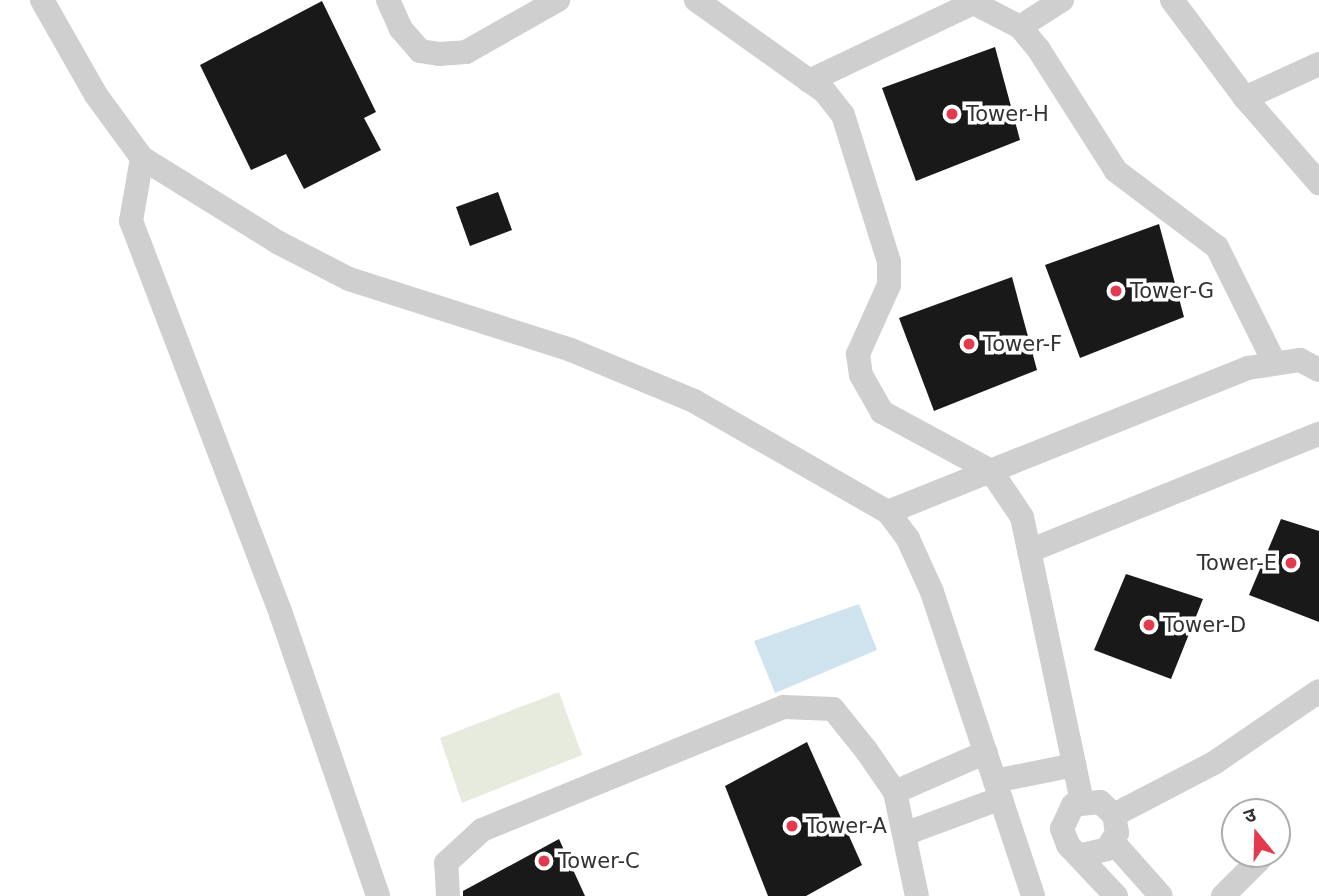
<!DOCTYPE html>
<html>
<head>
<meta charset="utf-8">
<style>
	body { margin:0 }
	#map { position:relative; width:1319px; height:896px; overflow:hidden; background:#fff; font-family:"DejaVu Sans","Noto Sans Devanagari",sans-serif }
	div>[style] { position:absolute }
	.green>* { inset:0; background:#e6ebde }
	.water>* { inset:0; background:#cee3ed }
	.building>* { inset:0; background:#191919 }
	.street>* { height:24px; margin:-12px; padding:0 12px; transform-origin:12px; border-radius:12px; background:#cfcfcf }
	.dots>* { width:19px; height:19px; translate:-50% -50%; box-sizing:border-box; border:4px solid #fff; border-radius:50% }
	span { translate:-50% -50%; white-space:nowrap; text-align:center; line-height:1.15; -webkit-text-stroke:7px #fff; paint-order:stroke }
	.poi-label { font-size:21px; color:#323232 }
	.left { translate:0 -50%; text-align:left }
	.right { translate:-100% -50%; text-align:right }
	.north { position:absolute; left:1221px; top:798px; width:70px; height:70px; box-sizing:border-box; background:#fff; border:2px solid #adadad; border-radius:50%; rotate:341deg; font-size:19px; font-weight:700; line-height:28px; text-align:center; color:#323232 }
	.north::after { content:''; display:block; margin:auto; width:24px; height:32px; background:#e43a4e; clip-path:polygon(50% 0,100% 100%,50% 72%,0 100%) }
</style>
</head>
<body>
<div id="map">
	<div class="green">
		<div style="clip-path:polygon(559px 692px,582px 755px,462px 803px,440px 738px)"></div>
	</div>
	<div class="water">
		<div style="clip-path:polygon(859px 604px,877px 650px,775px 693px,754px 641px)"></div>
	</div>
	<div class="building">
		<div style="clip-path:polygon(322px 1px,376px 112px,364px 118px,381px 150px,304px 189px,286px 154px,251px 170px,200px 65px)"></div>
		<div style="clip-path:polygon(995px 47px,1020px 140px,916px 181px,882px 88px)"></div>
		<div style="clip-path:polygon(498px 192px,512px 230px,470px 246px,456px 207px)"></div>
		<div style="clip-path:polygon(1159px 224px,1184px 317px,1080px 358px,1045px 265px)"></div>
		<div style="clip-path:polygon(1012px 277px,1037px 370px,934px 411px,899px 318px)"></div>
		<div style="clip-path:polygon(1281px 519px,1319px 531px,1319px 622px,1249px 595px)"></div>
		<div style="clip-path:polygon(1126px 574px,1203px 599px,1171px 679px,1094px 650px)"></div>
		<div style="clip-path:polygon(807px 742px,862px 865px,806px 896px,768px 896px,725px 786px)"></div>
		<div style="clip-path:polygon(559px 839px,585px 896px,463px 896px,463px 891px)"></div>
	</div>
	<div class="street">
		<div style="left:42px;top:0;width:109px;rotate:60.4deg"></div>
		<div style="left:96px;top:95px;width:78px;rotate:53.9deg"></div>
		<div style="left:142px;top:158px;width:161px;rotate:31.8deg"></div>
		<div style="left:279px;top:243px;width:79px;rotate:27.2deg"></div>
		<div style="left:349px;top:279px;width:233px;rotate:17.7deg"></div>
		<div style="left:571px;top:350px;width:133px;rotate:22.5deg"></div>
		<div style="left:694px;top:401px;width:224px;rotate:29.8deg"></div>
		<div style="left:888px;top:512px;width:34px;rotate:53deg"></div>
		<div style="left:908px;top:539px;width:58px;rotate:65.6deg"></div>
		<div style="left:932px;top:592px;width:320px;rotate:71.6deg"></div>
		<div style="left:388px;top:0;width:32px;rotate:66deg"></div>
		<div style="left:401px;top:29px;width:29px;rotate:49deg"></div>
		<div style="left:420px;top:51px;width:19px;rotate:9deg"></div>
		<div style="left:439px;top:54px;width:27px;rotate:-4deg"></div>
		<div style="left:466px;top:52px;width:106px;rotate:-29.5deg"></div>
		<div style="left:696px;top:0;width:158px;rotate:35.5deg"></div>
		<div style="left:825px;top:92px;width:29px;rotate:52deg"></div>
		<div style="left:843px;top:115px;width:154px;rotate:72.6deg"></div>
		<div style="left:889px;top:262px;width:23px;rotate:90deg"></div>
		<div style="left:889px;top:285px;width:76px;rotate:114.2deg"></div>
		<div style="left:858px;top:354px;width:21px;rotate:82deg"></div>
		<div style="left:861px;top:375px;width:43px;rotate:60.4deg"></div>
		<div style="left:882px;top:412px;width:124px;rotate:28.4deg"></div>
		<div style="left:991px;top:471px;width:55px;rotate:56deg"></div>
		<div style="left:1022px;top:517px;width:290px;rotate:78.1deg"></div>
		<div style="left:968px;top:0;width:59px;rotate:27.4deg"></div>
		<div style="left:1020px;top:27px;width:30px;rotate:50deg"></div>
		<div style="left:1039px;top:50px;width:143px;rotate:57.5deg"></div>
		<div style="left:1116px;top:171px;width:126px;rotate:37deg"></div>
		<div style="left:1217px;top:247px;width:126px;rotate:63.6deg"></div>
		<div style="left:1172px;top:0;width:122px;rotate:53.3deg"></div>
		<div style="left:1245px;top:98px;width:81px;rotate:-24.7deg"></div>
		<div style="left:1020px;top:27px;width:50px;rotate:-32.7deg"></div>
		<div style="left:809px;top:81px;width:182px;rotate:-25.4deg"></div>
		<div style="left:1245px;top:98px;width:113px;rotate:49deg"></div>
		<div style="left:142px;top:158px;width:64px;rotate:99.9deg"></div>
		<div style="left:131px;top:221px;width:421px;rotate:69.1deg"></div>
		<div style="left:281px;top:614px;width:298px;rotate:71deg"></div>
		<div style="left:888px;top:512px;width:388px;rotate:-21.8deg"></div>
		<div style="left:1248px;top:368px;width:53px;rotate:-8.7deg"></div>
		<div style="left:1300px;top:360px;width:21px;rotate:28deg"></div>
		<div style="left:1029px;top:551px;width:313px;rotate:-22deg"></div>
		<div style="left:995px;top:781px;width:81px;rotate:-11.4deg"></div>
		<div style="left:895px;top:792px;width:99px;rotate:-23.7deg"></div>
		<div style="left:1114px;top:815px;width:113px;rotate:-27.5deg"></div>
		<div style="left:1214px;top:763px;width:127px;rotate:-34.4deg"></div>
		<div style="left:907px;top:833px;width:100px;rotate:-20.4deg"></div>
		<div style="left:1113px;top:842px;width:72px;rotate:48.4deg"></div>
		<div style="left:1082px;top:855px;width:26px;rotate:-13deg"></div>
		<div style="left:1107px;top:849px;width:19px;rotate:-58deg"></div>
		<div style="left:1117px;top:833px;width:18px;rotate:-99deg"></div>
		<div style="left:1114px;top:815px;width:19px;rotate:-137deg"></div>
		<div style="left:1100px;top:802px;width:27px;rotate:174deg"></div>
		<div style="left:1073px;top:805px;width:26px;rotate:115deg"></div>
		<div style="left:1062px;top:829px;width:17px;rotate:69deg"></div>
		<div style="left:1068px;top:845px;width:70px;rotate:46.7deg"></div>
		<div style="left:448px;top:896px;width:33px;rotate:-93deg"></div>
		<div style="left:446px;top:863px;width:49px;rotate:-42.5deg"></div>
		<div style="left:482px;top:830px;width:326px;rotate:-22.2deg"></div>
		<div style="left:784px;top:707px;width:49px;rotate:2.3deg"></div>
		<div style="left:833px;top:709px;width:53px;rotate:51.2deg"></div>
		<div style="left:866px;top:750px;width:51px;rotate:55.4deg"></div>
		<div style="left:895px;top:792px;width:106px;rotate:78.1deg"></div>
		<div style="left:1223px;top:896px;width:51px;rotate:-45deg"></div>
	</div>
	<div class="dots">
		<div style="left:952px;top:114px;background:#e43a4e"></div>
		<div style="left:1116px;top:291px;background:#e43a4e"></div>
		<div style="left:969px;top:344px;background:#e43a4e"></div>
		<div style="left:1291px;top:563px;background:#e43a4e"></div>
		<div style="left:1149px;top:625px;background:#e43a4e"></div>
		<div style="left:792px;top:826px;background:#e43a4e"></div>
		<div style="left:544px;top:861px;background:#e43a4e"></div>
	</div>
	<div class="poi-label">
		<span class="left" style="left:966px;top:114px">Tower-H</span>
		<span class="left" style="left:1130px;top:291px">Tower-G</span>
		<span class="left" style="left:983px;top:344px">Tower-F</span>
		<span class="right" style="left:1277px;top:563px">Tower-E</span>
		<span class="left" style="left:1163px;top:625px">Tower-D</span>
		<span class="left" style="left:806px;top:826px">Tower-A</span>
		<span class="left" style="left:558px;top:861px">Tower-C</span>
	</div>
	<div class="north">उ</div>
</div>
</body>
</html>
